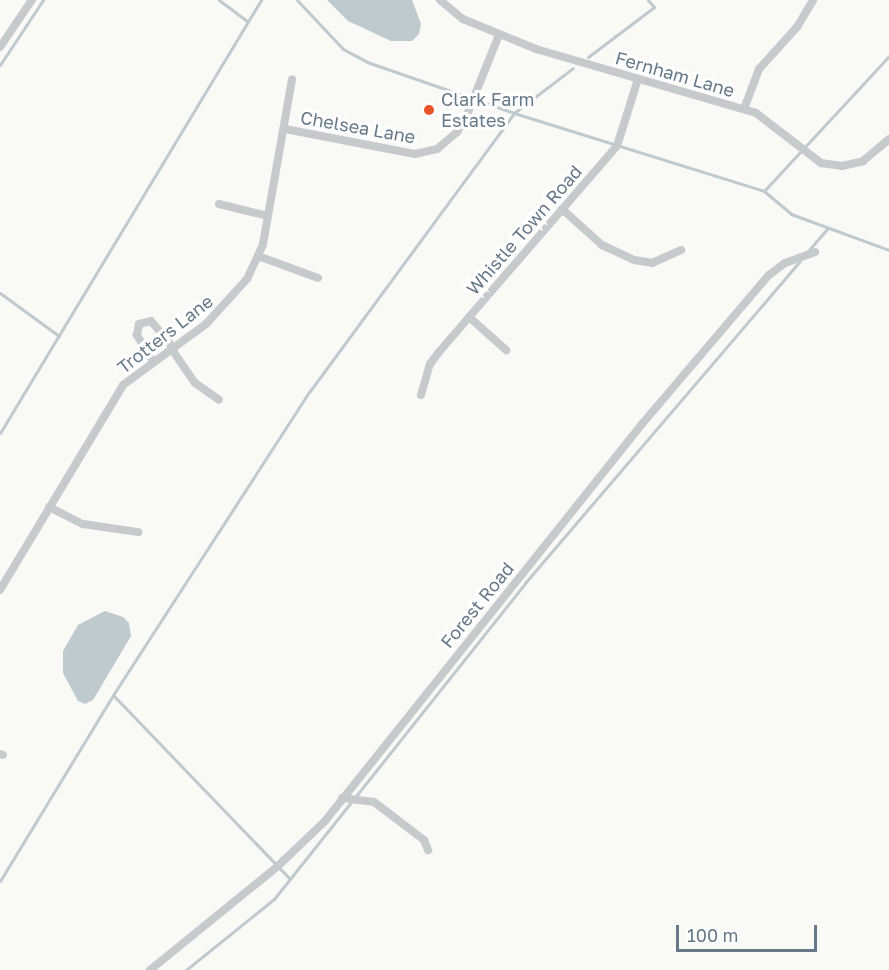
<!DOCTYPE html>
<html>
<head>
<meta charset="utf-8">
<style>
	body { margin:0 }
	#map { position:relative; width:889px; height:970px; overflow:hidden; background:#f9f9f6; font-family:"Golos Text",sans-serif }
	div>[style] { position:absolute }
	.water>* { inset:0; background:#bfcace }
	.stream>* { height:3px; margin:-1.5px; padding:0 1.5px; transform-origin:1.5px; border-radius:1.5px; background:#bfcace }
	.minor>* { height:8px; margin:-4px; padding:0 4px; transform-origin:4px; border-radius:4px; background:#c6cacd }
	.dots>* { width:16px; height:16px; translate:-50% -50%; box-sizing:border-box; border:3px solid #fff; border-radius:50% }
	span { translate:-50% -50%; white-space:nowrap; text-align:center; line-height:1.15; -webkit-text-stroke:6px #fff; paint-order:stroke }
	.street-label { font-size:18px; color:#667988 }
	.poi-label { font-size:18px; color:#667988 }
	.left { translate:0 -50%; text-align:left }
	.scale { position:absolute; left:676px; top:925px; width:141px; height:27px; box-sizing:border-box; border:3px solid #667988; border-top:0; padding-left:8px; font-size:18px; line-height:21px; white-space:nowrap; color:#667988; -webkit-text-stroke:4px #fff; paint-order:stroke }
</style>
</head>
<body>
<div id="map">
	<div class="water">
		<div style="clip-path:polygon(327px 0,412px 0,421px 24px,419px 34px,412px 41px,391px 41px,348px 21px)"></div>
		<div style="clip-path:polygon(105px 611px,123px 617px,129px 623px,131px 636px,93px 700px,85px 704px,78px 701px,63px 673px,63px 651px,78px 625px)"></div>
	</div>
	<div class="stream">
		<div style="left:219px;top:0;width:35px;rotate:37deg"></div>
		<div style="left:297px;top:0;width:67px;rotate:46.8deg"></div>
		<div style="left:343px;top:49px;width:27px;rotate:28deg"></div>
		<div style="left:367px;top:62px;width:156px;rotate:19.1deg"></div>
		<div style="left:514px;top:113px;width:262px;rotate:17.3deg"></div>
		<div style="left:764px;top:191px;width:35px;rotate:40deg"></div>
		<div style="left:791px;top:214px;width:104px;rotate:20.2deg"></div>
		<div style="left:588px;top:57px;width:83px;rotate:-37.1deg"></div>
		<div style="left:654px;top:7px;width:9px;rotate:-131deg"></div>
		<div style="left:0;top:65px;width:78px;rotate:-56.5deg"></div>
		<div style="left:764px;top:191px;width:184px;rotate:-47.2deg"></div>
		<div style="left:808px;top:251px;width:30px;rotate:-49deg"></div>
		<div style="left:0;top:293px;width:73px;rotate:36.1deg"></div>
		<div style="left:0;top:433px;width:506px;rotate:-58.92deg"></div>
		<div style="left:113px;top:695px;width:255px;rotate:46.1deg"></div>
		<div style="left:0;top:881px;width:218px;rotate:-58.7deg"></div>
		<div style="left:113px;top:695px;width:362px;rotate:-57.1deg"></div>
		<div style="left:310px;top:391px;width:345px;rotate:-53.7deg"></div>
		<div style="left:514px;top:113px;width:74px;rotate:-37.3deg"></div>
		<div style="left:186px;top:970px;width:113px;rotate:-38.9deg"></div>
		<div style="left:274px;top:899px;width:404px;rotate:-51.5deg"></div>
		<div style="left:525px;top:583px;width:423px;rotate:-49.5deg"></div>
	</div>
	<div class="minor">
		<div style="left:440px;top:0;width:30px;rotate:40deg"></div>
		<div style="left:463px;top:19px;width:79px;rotate:22.3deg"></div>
		<div style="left:536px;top:49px;width:229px;rotate:16.2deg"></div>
		<div style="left:756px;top:113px;width:82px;rotate:37.6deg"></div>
		<div style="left:821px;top:163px;width:21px;rotate:8deg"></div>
		<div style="left:842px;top:166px;width:22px;rotate:-13deg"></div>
		<div style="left:863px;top:161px;width:34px;rotate:-40deg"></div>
		<div style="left:0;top:47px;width:57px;rotate:-55.8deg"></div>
		<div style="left:744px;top:109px;width:43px;rotate:-69.4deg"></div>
		<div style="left:759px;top:69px;width:57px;rotate:-47.9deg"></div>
		<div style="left:797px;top:27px;width:31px;rotate:-59deg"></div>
		<div style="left:285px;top:129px;width:132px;rotate:10.9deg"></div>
		<div style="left:415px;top:154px;width:23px;rotate:-13deg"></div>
		<div style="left:437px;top:149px;width:26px;rotate:-40deg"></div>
		<div style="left:457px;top:132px;width:17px;rotate:-59deg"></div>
		<div style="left:466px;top:117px;width:88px;rotate:-68.1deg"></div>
		<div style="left:219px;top:204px;width:50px;rotate:13.8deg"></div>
		<div style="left:562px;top:209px;width:54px;rotate:42deg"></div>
		<div style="left:602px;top:245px;width:35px;rotate:25deg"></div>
		<div style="left:634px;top:260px;width:18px;rotate:9deg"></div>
		<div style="left:652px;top:263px;width:32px;rotate:-24deg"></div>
		<div style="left:258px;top:256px;width:64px;rotate:20.1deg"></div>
		<div style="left:469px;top:317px;width:50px;rotate:41.7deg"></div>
		<div style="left:171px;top:348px;width:42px;rotate:55.6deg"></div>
		<div style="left:195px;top:383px;width:29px;rotate:35deg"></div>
		<div style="left:153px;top:361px;width:31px;rotate:-122deg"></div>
		<div style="left:137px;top:335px;width:11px;rotate:-80deg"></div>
		<div style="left:139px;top:324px;width:12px;rotate:-14deg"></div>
		<div style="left:151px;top:321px;width:34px;rotate:50deg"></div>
		<div style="left:421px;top:395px;width:32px;rotate:-74deg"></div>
		<div style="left:430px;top:364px;width:15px;rotate:-53deg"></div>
		<div style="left:439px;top:352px;width:272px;rotate:-49.2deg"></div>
		<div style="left:617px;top:146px;width:70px;rotate:-72.6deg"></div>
		<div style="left:49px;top:507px;width:38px;rotate:27deg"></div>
		<div style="left:83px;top:524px;width:56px;rotate:8.3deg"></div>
		<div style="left:0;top:590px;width:239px;rotate:-59deg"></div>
		<div style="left:123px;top:385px;width:103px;rotate:-36.3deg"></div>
		<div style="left:206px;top:324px;width:61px;rotate:-47.7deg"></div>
		<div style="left:247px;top:279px;width:38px;rotate:-65deg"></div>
		<div style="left:263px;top:244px;width:167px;rotate:-80deg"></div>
		<div style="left:0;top:754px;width:3px;rotate:18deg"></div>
		<div style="left:342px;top:798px;width:32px;rotate:7deg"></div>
		<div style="left:374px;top:802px;width:63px;rotate:37.2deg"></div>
		<div style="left:424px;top:840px;width:11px;rotate:68deg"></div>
		<div style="left:150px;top:970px;width:166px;rotate:-39.1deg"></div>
		<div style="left:279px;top:865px;width:64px;rotate:-43.7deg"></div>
		<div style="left:325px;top:821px;width:508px;rotate:-51.39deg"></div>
		<div style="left:642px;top:424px;width:196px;rotate:-49.6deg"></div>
		<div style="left:769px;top:275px;width:20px;rotate:-37deg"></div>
		<div style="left:785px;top:263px;width:32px;rotate:-20deg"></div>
	</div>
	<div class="dots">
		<div style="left:429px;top:110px;background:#ea5325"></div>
	</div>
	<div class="street-label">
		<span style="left:675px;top:74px;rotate:16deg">Fernham Lane</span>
		<span style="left:358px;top:127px;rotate:10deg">Chelsea Lane</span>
		<span style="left:524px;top:230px;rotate:-49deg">Whistle Town Road</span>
		<span style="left:165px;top:334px;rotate:-38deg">Trotters Lane</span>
		<span style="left:477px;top:605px;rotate:-51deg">Forest Road</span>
	</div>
	<div class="poi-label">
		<span class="left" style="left:441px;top:110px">Clark Farm<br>Estates</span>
	</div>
	<div class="scale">100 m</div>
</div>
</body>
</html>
